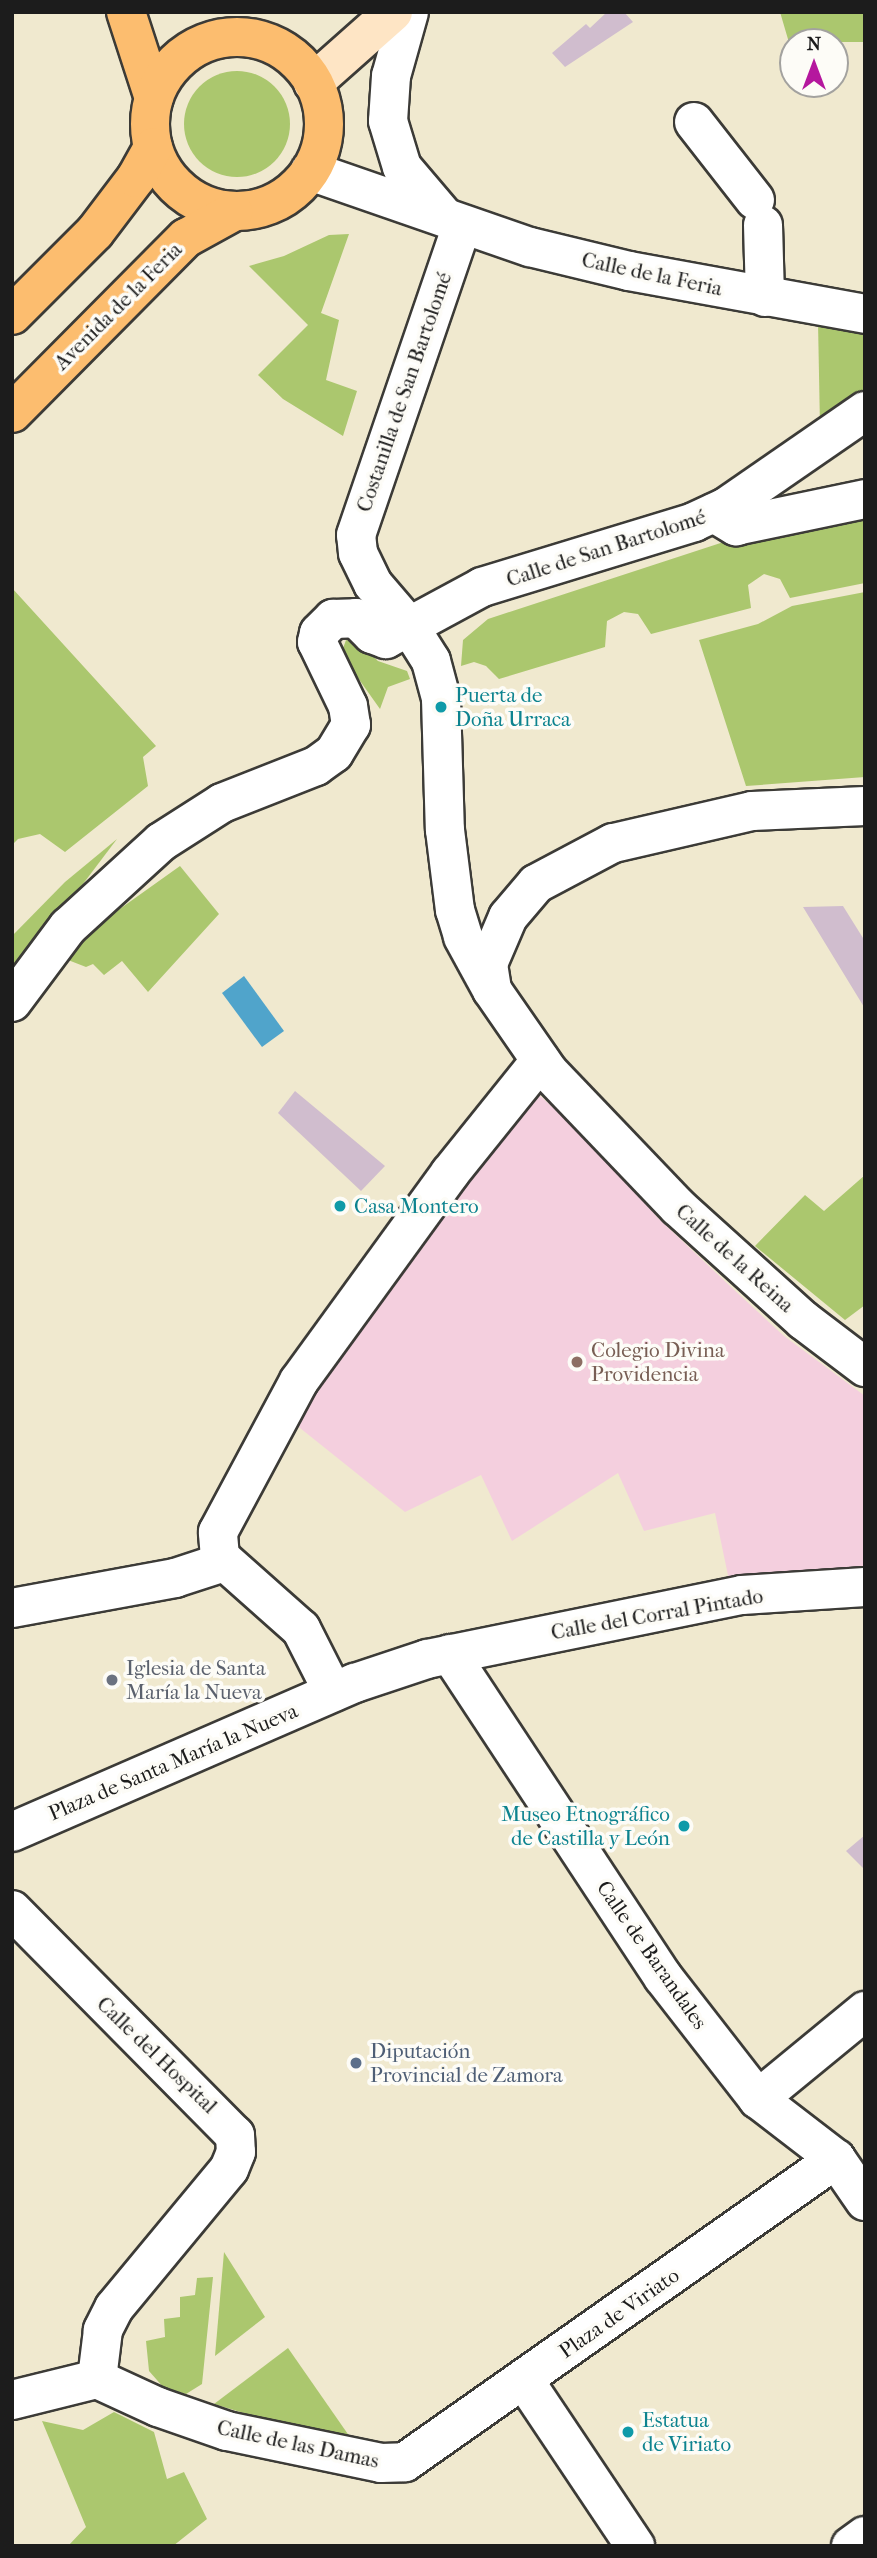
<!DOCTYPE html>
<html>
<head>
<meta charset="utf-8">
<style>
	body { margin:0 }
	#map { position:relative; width:877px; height:2558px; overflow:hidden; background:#f0e9cf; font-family:"IM FELL French Canon",serif }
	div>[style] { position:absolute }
	.built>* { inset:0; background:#f4cfde }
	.industrial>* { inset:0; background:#d0bdce }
	.green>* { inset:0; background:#abc76e }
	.round { border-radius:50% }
	.water>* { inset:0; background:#50a4cb }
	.roads { filter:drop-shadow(2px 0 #3c3b37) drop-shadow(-2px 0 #3c3b37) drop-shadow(0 2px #3c3b37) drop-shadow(0 -2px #3c3b37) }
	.pedestrian>* { height:38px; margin:-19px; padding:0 19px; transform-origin:19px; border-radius:19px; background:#fff }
	.minor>* { height:38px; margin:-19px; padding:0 19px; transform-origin:19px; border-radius:19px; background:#fff }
	.secondary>* { height:38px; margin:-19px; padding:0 19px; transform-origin:19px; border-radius:19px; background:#fee5c5 }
	.trunk>* { height:38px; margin:-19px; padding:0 19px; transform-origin:19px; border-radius:19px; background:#fcbd6f }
	.trunk>.ring { margin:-19px; padding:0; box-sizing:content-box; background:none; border:38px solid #fcbd6f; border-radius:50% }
	.dots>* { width:19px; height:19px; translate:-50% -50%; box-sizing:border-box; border:4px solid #fdfcf7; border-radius:50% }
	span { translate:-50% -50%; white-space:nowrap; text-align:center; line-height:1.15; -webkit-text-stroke:7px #fdfcf7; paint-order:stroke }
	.street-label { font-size:21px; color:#1c1c1c }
	.culture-label { font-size:21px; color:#0d838f }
	.left { translate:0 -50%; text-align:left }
	.right { translate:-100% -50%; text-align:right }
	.education-label { font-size:21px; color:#785e54 }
	.worship-label { font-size:21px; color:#5b616d }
	.service-label { font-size:21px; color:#4e5e75 }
	.frame { position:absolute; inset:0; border:14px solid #1c1c1c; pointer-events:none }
	.north { position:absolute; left:779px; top:28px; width:70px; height:70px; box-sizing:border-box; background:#fdfcf7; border:2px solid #a3a29f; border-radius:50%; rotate:0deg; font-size:19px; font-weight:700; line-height:28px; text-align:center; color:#1c1c1c }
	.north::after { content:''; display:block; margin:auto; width:24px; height:32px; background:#b5179e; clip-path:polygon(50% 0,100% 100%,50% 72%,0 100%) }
</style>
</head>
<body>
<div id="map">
	<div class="built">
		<div style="clip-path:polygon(539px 1095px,601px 1150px,657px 1217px,731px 1287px,784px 1336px,865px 1396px,865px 1566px,730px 1585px,715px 1513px,644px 1531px,618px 1473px,512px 1541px,481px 1475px,405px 1512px,295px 1424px,314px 1388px,463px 1187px)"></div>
	</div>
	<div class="industrial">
		<div style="clip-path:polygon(607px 12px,624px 12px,633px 22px,565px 67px,552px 53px,586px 24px,590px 28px)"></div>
		<div style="clip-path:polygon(843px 906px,863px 938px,865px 931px,864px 1007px,803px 907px)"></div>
		<div style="clip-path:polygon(295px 1091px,385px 1166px,361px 1191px,278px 1113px)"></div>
		<div style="clip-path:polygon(865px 1835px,865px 1870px,846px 1851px)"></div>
	</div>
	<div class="green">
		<div style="clip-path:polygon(780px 12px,865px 12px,865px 42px,793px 42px,790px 46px)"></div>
		<div class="round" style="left:184px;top:71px;width:106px;height:106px"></div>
		<div style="clip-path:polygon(349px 234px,321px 313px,339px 320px,326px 380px,357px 391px,343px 436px,283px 399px,258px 375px,308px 325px,249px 266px,284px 256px,329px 235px)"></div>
		<div style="clip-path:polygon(818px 322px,865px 331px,865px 391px,820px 427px)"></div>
		<div style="clip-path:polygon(865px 508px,865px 583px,790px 598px,780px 579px,764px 574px,748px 585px,751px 608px,651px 634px,638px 614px,624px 612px,607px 621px,605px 647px,499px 679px,486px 666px,474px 662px,461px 666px,463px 640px,488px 619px,742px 536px)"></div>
		<div style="clip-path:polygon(12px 588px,156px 746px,143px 757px,148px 786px,65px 852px,40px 834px,18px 839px,12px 845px)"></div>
		<div style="clip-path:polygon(865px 592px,865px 777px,746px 786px,699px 640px,758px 624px,792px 606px)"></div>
		<div style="clip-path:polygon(346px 640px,359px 643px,378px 661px,407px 671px,410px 679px,388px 687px,380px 709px,341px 654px)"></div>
		<div style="clip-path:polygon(117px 839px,61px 913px,12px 977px,12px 936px,65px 882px)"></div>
		<div style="clip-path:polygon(180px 866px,219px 914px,148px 992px,122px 961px,104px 975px,93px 964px,86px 967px,68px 960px,65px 948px)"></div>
		<div style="clip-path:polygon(865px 1175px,865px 1305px,845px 1320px,755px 1246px,805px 1195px,824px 1211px)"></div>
		<div style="clip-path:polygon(224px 2252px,265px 2317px,215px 2356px)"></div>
		<div style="clip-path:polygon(213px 2277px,202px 2384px,186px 2394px,164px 2388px,149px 2371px,146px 2341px,165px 2337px,164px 2319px,180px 2317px,180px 2297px,195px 2295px,197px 2278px)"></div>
		<div style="clip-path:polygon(288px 2348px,352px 2440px,309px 2433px,214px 2404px)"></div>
		<div style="clip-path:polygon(114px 2412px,154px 2432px,167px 2479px,184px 2472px,207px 2519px,173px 2546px,68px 2546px,86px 2527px,42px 2421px,83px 2430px)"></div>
	</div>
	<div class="water">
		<div style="clip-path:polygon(244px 976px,284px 1031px,262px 1047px,222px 993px)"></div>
	</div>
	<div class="roads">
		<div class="pedestrian">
			<div style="left:694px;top:122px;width:99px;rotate:52deg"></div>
			<div style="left:763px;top:225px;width:72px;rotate:88.4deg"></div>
			<div style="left:714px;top:513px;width:26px;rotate:31deg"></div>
			<div style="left:736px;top:526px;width:132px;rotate:-11.8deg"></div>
			<div style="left:409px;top:626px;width:41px;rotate:57.8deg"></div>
			<div style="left:431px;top:661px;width:39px;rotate:75deg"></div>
			<div style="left:441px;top:699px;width:131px;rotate:88.3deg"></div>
			<div style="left:445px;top:830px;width:81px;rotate:82.9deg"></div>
			<div style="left:455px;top:910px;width:28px;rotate:73deg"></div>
			<div style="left:463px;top:937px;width:60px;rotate:61.3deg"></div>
			<div style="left:12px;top:1608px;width:166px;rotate:-10.4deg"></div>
			<div style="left:175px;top:1578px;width:52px;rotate:-18.1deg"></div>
			<div style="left:758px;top:2099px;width:139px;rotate:-39.4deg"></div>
		</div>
		<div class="minor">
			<div style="left:409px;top:12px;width:66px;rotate:105.7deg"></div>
			<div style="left:391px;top:76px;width:45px;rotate:93.8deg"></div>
			<div style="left:388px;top:121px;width:48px;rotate:73.1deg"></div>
			<div style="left:402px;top:167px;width:62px;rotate:49.6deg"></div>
			<div style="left:310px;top:171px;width:233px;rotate:19.1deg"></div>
			<div style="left:530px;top:247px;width:102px;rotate:13.6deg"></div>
			<div style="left:629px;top:271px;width:240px;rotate:10.3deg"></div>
			<div style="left:409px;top:626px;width:55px;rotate:-130.6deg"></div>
			<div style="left:373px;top:584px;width:34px;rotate:-116deg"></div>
			<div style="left:358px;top:553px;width:18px;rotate:-96deg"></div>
			<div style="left:356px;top:535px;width:328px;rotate:-71.1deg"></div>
			<div style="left:865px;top:806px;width:113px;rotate:177.5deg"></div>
			<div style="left:752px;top:811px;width:143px;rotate:167deg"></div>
			<div style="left:613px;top:843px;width:87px;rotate:152deg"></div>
			<div style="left:536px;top:884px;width:43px;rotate:130.3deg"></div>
			<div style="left:508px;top:917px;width:51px;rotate:113.1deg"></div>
			<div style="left:488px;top:964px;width:26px;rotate:81deg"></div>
			<div style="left:492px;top:990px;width:98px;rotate:55.3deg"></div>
			<div style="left:548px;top:1071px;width:188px;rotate:46.3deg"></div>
			<div style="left:678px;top:1207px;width:169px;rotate:42.1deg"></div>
			<div style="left:803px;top:1320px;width:78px;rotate:37.2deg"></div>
			<div style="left:12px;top:1002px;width:94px;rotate:-53.3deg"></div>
			<div style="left:68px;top:927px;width:126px;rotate:-42.4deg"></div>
			<div style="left:161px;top:842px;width:72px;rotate:-32.6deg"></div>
			<div style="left:222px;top:803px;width:101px;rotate:-21.5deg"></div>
			<div style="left:316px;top:766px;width:22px;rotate:-36deg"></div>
			<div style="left:334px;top:753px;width:33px;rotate:-59deg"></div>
			<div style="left:351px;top:725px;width:19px;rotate:-99deg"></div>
			<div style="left:348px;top:706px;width:71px;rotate:-115.8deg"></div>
			<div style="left:317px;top:642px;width:9px;rotate:-77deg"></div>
			<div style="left:319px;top:633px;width:20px;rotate:-45deg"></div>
			<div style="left:333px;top:619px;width:23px;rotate:-2deg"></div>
			<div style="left:356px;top:618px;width:23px;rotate:45deg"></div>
			<div style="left:372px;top:634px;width:15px;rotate:20deg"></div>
			<div style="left:386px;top:639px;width:109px;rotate:-28.4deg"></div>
			<div style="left:482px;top:587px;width:222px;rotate:-17deg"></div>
			<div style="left:694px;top:522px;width:35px;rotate:-25deg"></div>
			<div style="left:726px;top:507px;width:169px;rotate:-34.6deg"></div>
			<div style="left:450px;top:1654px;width:387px;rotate:56.6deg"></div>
			<div style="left:663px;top:1977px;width:155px;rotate:52.1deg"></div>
			<div style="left:758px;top:2099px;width:98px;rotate:37.6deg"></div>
			<div style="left:836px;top:2159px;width:51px;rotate:55.4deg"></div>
			<div style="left:333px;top:1692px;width:71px;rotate:-116.9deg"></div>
			<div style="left:301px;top:1629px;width:108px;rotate:-138.4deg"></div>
			<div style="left:220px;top:1557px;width:25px;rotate:-95deg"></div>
			<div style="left:218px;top:1532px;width:171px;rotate:-61.8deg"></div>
			<div style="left:299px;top:1381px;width:257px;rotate:-54deg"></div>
			<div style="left:450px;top:1173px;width:144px;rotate:-51.2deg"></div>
			<div style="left:12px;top:1832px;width:374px;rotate:-23.5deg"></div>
			<div style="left:355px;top:1683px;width:76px;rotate:-18.4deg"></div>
			<div style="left:427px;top:1659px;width:321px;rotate:-11.5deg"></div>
			<div style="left:742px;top:1595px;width:123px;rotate:-3.7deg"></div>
			<div style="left:12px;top:1910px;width:317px;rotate:45.3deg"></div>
			<div style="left:235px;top:2135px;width:17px;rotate:87deg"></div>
			<div style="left:236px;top:2152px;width:18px;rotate:112deg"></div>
			<div style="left:229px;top:2169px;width:180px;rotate:129.6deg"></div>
			<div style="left:114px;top:2308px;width:25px;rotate:117deg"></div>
			<div style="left:103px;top:2330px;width:49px;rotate:97deg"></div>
			<div style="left:524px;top:2380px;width:200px;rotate:56.2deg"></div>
			<div style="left:12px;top:2400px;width:88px;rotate:-13.9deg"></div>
			<div style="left:97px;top:2379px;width:67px;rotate:24.7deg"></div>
			<div style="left:158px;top:2407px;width:73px;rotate:19.2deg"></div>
			<div style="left:227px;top:2431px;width:157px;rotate:11.7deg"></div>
			<div style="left:381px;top:2463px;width:24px;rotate:-2deg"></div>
			<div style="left:405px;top:2462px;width:527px;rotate:-35.11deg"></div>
			<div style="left:851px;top:2546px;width:17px;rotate:-36deg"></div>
		</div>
		<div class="secondary">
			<div style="left:313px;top:83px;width:107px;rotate:-41.6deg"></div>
		</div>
		<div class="trunk">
			<div style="left:126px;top:12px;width:90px;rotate:72deg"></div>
			<div class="ring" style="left:150px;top:37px;width:136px;height:136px"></div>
			<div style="left:12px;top:315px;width:117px;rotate:-45deg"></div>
			<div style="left:95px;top:232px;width:68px;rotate:-52.8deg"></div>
			<div style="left:136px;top:178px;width:35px;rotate:-61deg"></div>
			<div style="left:12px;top:413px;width:247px;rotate:-45.2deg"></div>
			<div style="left:186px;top:238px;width:54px;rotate:-29deg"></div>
		</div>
	</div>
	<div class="dots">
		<div style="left:441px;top:707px;background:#0f9aa8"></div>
		<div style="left:340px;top:1206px;background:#0f9aa8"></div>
		<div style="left:577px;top:1362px;background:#8d6e63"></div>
		<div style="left:112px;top:1680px;background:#6b7280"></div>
		<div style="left:684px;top:1826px;background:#0f9aa8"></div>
		<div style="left:356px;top:2063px;background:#5c6f8a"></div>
		<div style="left:628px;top:2432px;background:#0f9aa8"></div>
	</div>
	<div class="street-label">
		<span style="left:652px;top:274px;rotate:12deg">Calle de la Feria</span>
		<span style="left:118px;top:306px;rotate:-45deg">Avenida de la Feria</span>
		<span style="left:404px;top:392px;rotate:-71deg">Costanilla de San Bartolomé</span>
		<span style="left:606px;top:548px;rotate:-18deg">Calle de San Bartolomé</span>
		<span style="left:735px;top:1258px;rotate:42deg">Calle de la Reina</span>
		<span style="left:657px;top:1614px;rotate:-10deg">Calle del Corral Pintado</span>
		<span style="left:173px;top:1762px;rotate:-23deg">Plaza de Santa María la Nueva</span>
		<span style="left:652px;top:1955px;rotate:55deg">Calle de Barandales</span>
		<span style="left:157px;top:2055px;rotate:44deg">Calle del Hospital</span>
		<span style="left:619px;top:2313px;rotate:-35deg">Plaza de Viriato</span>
		<span style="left:298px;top:2444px;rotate:12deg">Calle de las Damas</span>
	</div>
	<div class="culture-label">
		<span class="left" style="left:455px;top:707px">Puerta de<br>Doña Urraca</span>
		<span class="left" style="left:354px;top:1206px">Casa Montero</span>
		<span class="right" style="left:670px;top:1826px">Museo Etnográfico<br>de Castilla y León</span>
		<span class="left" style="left:642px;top:2432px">Estatua<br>de Viriato</span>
	</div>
	<div class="education-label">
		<span class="left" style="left:591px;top:1362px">Colegio Divina<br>Providencia</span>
	</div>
	<div class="worship-label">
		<span class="left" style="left:126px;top:1680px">Iglesia de Santa<br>María la Nueva</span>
	</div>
	<div class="service-label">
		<span class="left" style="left:370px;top:2063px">Diputación<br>Provincial de Zamora</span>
	</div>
	<div class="frame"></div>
	<div class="north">N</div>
</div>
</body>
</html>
